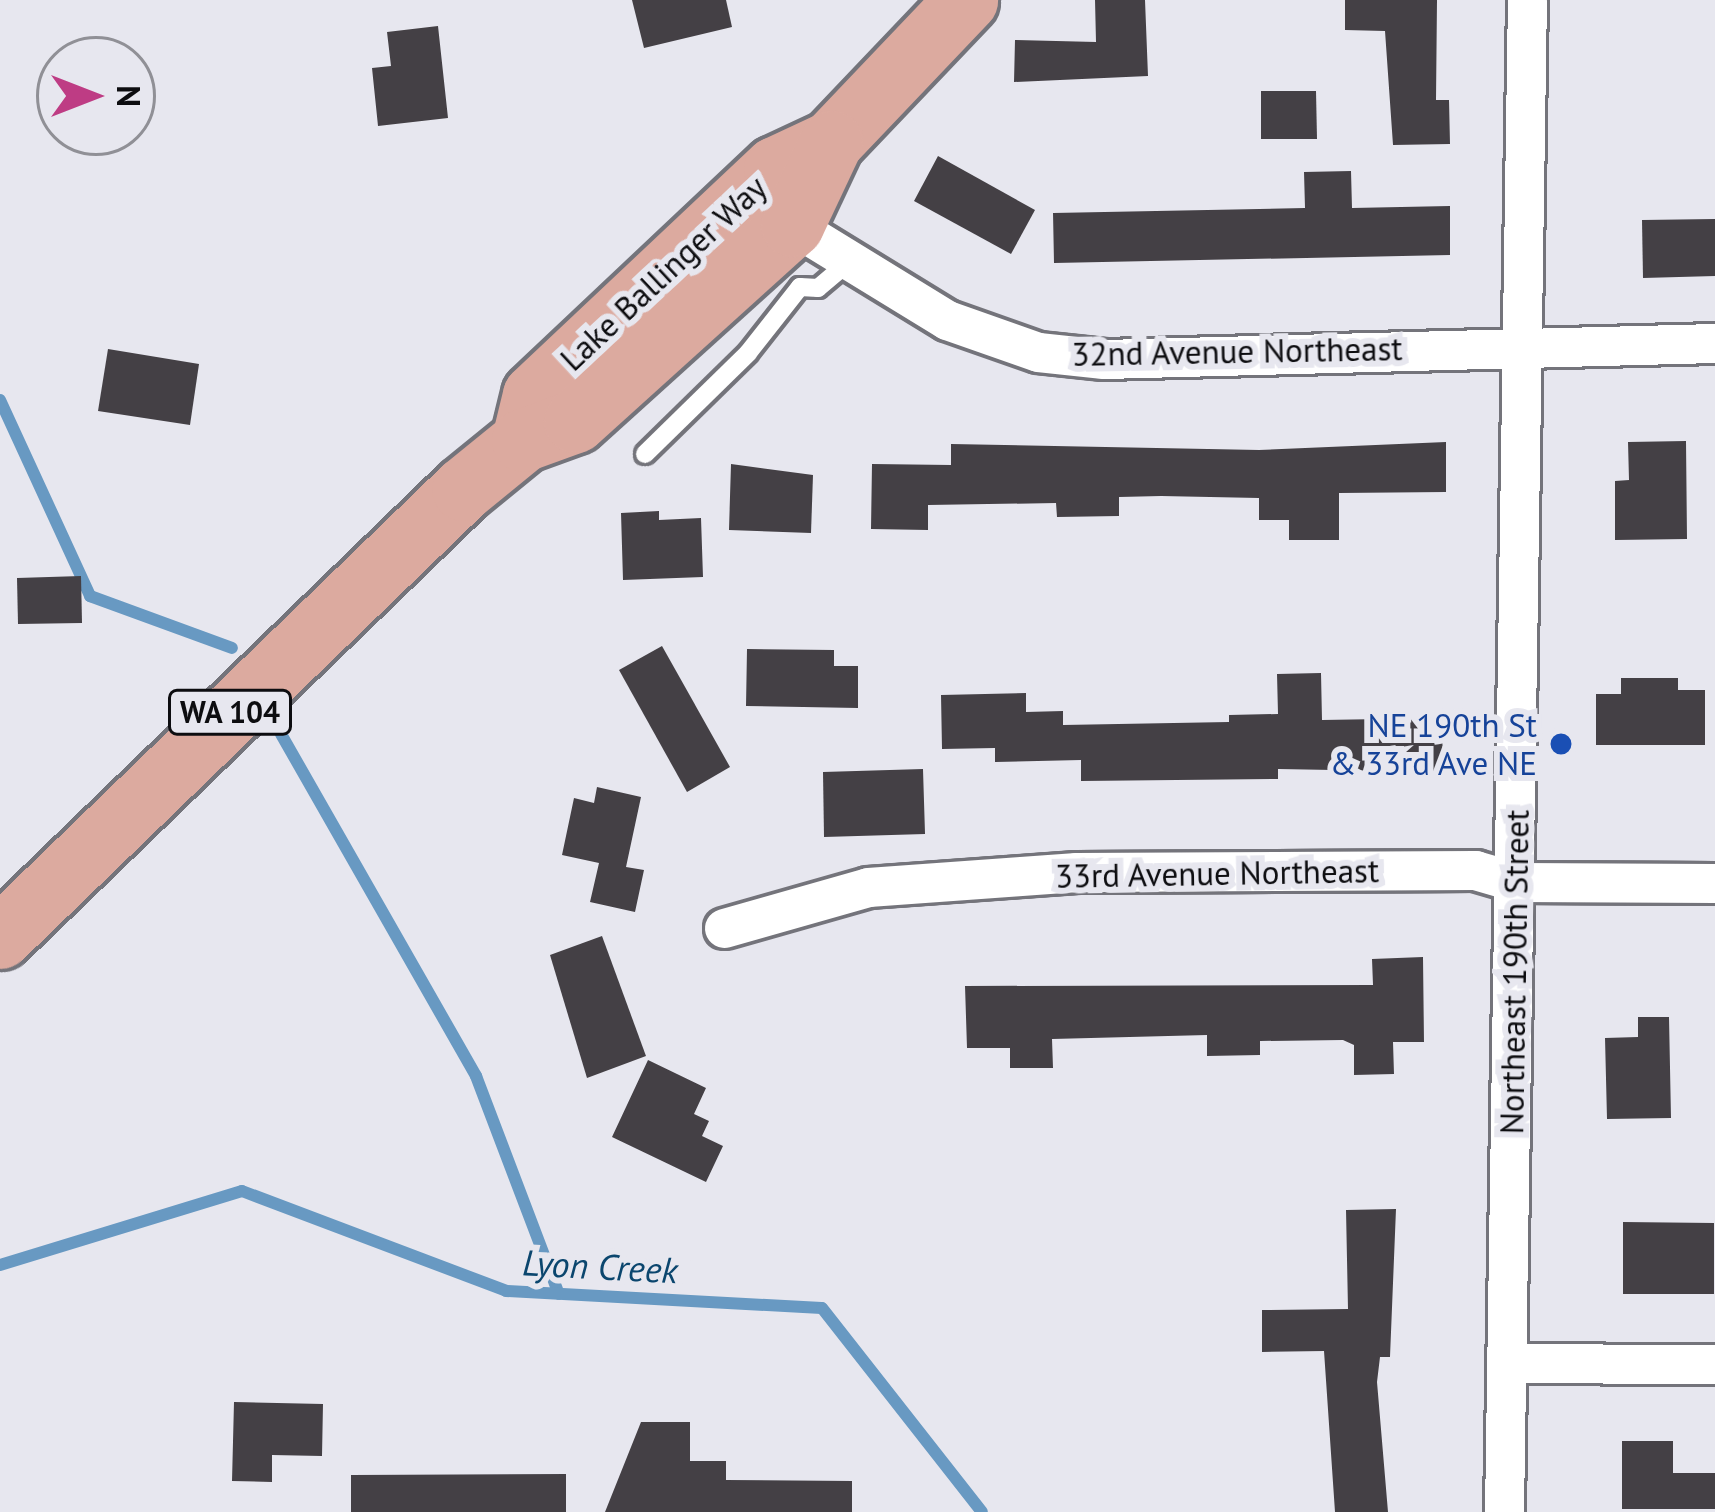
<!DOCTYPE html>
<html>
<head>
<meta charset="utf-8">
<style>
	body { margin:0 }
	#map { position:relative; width:1715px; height:1512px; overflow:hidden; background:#e7e7ef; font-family:"PT Sans",sans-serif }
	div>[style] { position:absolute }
	.stream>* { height:12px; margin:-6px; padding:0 6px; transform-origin:6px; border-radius:6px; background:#6899c2 }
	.building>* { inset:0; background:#444045 }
	.roads { filter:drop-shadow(3px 0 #74747b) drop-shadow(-3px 0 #74747b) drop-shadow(0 3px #74747b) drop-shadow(0 -3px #74747b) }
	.service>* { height:18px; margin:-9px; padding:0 9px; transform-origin:9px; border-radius:9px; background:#fff }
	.minor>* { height:39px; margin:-19.5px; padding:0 19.5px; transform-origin:19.5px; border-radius:19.5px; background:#fff }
	.primary>* { height:63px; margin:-31.5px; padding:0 31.5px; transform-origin:31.5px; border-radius:31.5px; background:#dcaa9f }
	.dots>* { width:33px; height:33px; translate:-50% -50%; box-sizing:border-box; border:6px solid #e7e7ef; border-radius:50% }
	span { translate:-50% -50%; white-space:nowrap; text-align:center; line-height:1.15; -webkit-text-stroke:12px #e7e7ef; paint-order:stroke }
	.shield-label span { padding:3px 9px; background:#e7e7ef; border:3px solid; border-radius:9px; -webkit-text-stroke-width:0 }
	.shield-label { font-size:30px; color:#0d0d10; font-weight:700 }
	.street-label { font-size:33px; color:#0d0d10 }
	.transit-label { font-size:33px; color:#164399 }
	.right { translate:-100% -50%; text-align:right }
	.water-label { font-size:36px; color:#0b466e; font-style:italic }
	.north { position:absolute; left:36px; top:36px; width:120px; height:120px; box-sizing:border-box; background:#e7e7ef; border:3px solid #909096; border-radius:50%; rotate:90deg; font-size:33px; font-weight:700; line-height:48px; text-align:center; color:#0d0d10 }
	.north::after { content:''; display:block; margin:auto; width:42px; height:54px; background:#be3c84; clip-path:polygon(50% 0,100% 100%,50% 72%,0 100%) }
</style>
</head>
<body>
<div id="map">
	<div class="stream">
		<div style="left:0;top:400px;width:216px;rotate:65.3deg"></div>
		<div style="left:90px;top:596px;width:151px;rotate:20.1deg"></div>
		<div style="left:281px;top:734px;width:394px;rotate:60.3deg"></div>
		<div style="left:476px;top:1076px;width:233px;rotate:69.2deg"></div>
		<div style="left:0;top:1265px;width:253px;rotate:-17deg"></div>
		<div style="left:242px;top:1191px;width:282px;rotate:20.7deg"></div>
		<div style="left:506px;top:1291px;width:316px;rotate:3.1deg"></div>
		<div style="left:822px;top:1308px;width:259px;rotate:51.9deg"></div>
	</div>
	<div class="building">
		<div style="clip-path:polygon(632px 0,726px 0,732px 27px,644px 48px)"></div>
		<div style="clip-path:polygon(1095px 0,1145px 0,1148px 76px,1014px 82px,1015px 40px,1096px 42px)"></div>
		<div style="clip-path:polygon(1345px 0,1437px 0,1436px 100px,1449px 100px,1450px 144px,1393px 145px,1385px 31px,1345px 30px)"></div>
		<div style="clip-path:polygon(438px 26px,448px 118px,378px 126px,372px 68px,391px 66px,387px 32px)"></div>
		<div style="clip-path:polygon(1261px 91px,1316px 91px,1317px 139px,1261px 139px)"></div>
		<div style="clip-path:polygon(938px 156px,1035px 210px,1011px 254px,914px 201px)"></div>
		<div style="clip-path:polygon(1351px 171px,1352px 208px,1450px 206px,1450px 255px,1054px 263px,1053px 213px,1305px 208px,1304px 172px)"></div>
		<div style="clip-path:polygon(1715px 219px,1715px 276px,1643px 278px,1642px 220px)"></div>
		<div style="clip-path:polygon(108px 349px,199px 364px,190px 425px,98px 411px)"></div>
		<div style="clip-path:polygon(1686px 441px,1687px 539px,1615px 540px,1615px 481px,1629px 480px,1628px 442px)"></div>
		<div style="clip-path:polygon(1446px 442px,1446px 492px,1339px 493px,1339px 540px,1289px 540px,1289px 520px,1259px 520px,1259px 498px,1161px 496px,1119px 497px,1119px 516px,1057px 517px,1056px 503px,928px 505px,928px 530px,871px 529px,872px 464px,951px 465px,951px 444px,1259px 450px)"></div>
		<div style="clip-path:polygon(731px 464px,813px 475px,811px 533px,729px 530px)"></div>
		<div style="clip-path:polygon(659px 511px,659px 520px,701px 518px,703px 577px,623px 580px,621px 513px)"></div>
		<div style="clip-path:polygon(81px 576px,82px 623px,18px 624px,17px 578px)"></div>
		<div style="clip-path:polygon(662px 646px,730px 767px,687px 792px,619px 670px)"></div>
		<div style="clip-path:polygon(747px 649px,834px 650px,834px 666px,858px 666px,858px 708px,746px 706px)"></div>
		<div style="clip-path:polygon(1321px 673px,1322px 720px,1442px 718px,1443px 772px,1278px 769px,1278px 779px,1081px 781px,1081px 760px,995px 762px,995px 748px,942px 749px,941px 695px,1026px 693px,1026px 712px,1063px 711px,1063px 725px,1229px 722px,1229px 715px,1278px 714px,1277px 674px)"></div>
		<div style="clip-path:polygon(1621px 678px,1678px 678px,1678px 690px,1705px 690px,1705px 745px,1596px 745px,1596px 694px,1621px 694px)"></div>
		<div style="clip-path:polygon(923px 769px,925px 834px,824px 837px,823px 772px)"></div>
		<div style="clip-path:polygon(597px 787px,641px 797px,626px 867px,644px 870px,635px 912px,590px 902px,599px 863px,562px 855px,574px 798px,594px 803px)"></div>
		<div style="clip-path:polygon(602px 936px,646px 1056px,587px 1078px,550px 955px)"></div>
		<div style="clip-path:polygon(1423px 957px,1424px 1042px,1393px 1042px,1394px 1074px,1354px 1075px,1354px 1045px,1343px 1040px,1260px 1041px,1260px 1055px,1207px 1056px,1207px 1035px,1052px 1039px,1053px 1068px,1010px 1068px,1010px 1048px,967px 1048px,965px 986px,1373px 985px,1372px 959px)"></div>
		<div style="clip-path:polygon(1638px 1017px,1669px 1017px,1671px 1118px,1607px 1119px,1605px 1038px,1638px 1037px)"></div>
		<div style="clip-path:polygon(648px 1060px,706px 1088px,694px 1114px,709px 1121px,702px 1136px,723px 1146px,706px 1182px,612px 1137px)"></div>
		<div style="clip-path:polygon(1396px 1209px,1390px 1357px,1380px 1357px,1377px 1382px,1388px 1512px,1335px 1512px,1324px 1351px,1262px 1352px,1262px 1310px,1348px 1309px,1346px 1210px)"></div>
		<div style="clip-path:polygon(1623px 1222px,1714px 1223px,1714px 1294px,1623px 1294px)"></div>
		<div style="clip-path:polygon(234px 1402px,323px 1404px,322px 1456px,272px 1455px,272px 1482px,232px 1481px)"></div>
		<div style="clip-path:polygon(641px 1422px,690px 1422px,690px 1461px,726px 1461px,726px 1480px,852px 1481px,852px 1512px,605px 1512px)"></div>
		<div style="clip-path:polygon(1622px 1441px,1673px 1441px,1673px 1473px,1715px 1473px,1715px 1509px,1622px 1509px)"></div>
		<div style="clip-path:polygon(566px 1474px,566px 1512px,351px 1512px,351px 1475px)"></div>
	</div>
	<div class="roads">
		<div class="service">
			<div style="left:645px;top:454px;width:144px;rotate:-44.4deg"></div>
			<div style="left:748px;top:353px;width:84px;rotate:-51.8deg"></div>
			<div style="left:800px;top:287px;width:18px;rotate:3deg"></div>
			<div style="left:818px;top:288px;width:42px;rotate:-40.2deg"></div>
		</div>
		<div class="minor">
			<div style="left:792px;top:225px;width:182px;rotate:31.5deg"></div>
			<div style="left:947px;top:320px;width:96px;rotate:19.4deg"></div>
			<div style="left:1038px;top:352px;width:66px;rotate:6.1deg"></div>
			<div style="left:1104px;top:359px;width:611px;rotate:-1.5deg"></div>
			<div style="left:724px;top:928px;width:150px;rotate:-15.9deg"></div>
			<div style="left:868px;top:887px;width:209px;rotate:-4.1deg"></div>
			<div style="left:1076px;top:872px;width:399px;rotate:-0.3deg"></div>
			<div style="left:1475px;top:870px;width:43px;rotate:16.3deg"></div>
			<div style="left:1516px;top:882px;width:199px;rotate:0.3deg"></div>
			<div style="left:1506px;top:1363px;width:209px;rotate:0.3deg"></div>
			<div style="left:1504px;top:1512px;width:1512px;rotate:-89.13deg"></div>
		</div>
		<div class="primary">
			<div style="left:523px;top:440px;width:46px;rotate:-76.3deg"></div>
			<div style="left:534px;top:395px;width:331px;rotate:-43.3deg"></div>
			<div style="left:775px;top:168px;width:62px;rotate:-24.9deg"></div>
			<div style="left:831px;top:142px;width:196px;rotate:-46.4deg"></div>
			<div style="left:0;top:937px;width:644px;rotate:-44.06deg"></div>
			<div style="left:463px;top:489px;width:77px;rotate:-39.2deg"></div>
			<div style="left:523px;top:440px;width:55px;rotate:-20.1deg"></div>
			<div style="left:575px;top:421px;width:292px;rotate:-42.1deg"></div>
			<div style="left:792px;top:225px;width:92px;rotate:-64.8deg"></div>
		</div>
	</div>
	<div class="dots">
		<div style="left:1561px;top:744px;background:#1a4fb4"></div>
	</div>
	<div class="shield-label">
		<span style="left:230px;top:712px">WA 104</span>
	</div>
	<div class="street-label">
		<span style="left:663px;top:273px;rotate:-43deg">Lake Ballinger Way</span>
		<span style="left:1237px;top:351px;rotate:-1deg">32nd Avenue Northeast</span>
		<span style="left:1217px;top:873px;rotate:-1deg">33rd Avenue Northeast</span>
		<span style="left:1514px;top:972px;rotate:-89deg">Northeast 190th Street</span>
	</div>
	<div class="transit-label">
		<span class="right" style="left:1537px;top:744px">NE 190th St<br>&amp; 33rd Ave NE</span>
	</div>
	<div class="water-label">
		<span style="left:600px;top:1266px;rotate:3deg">Lyon Creek</span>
	</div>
	<div class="north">N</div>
</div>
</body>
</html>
